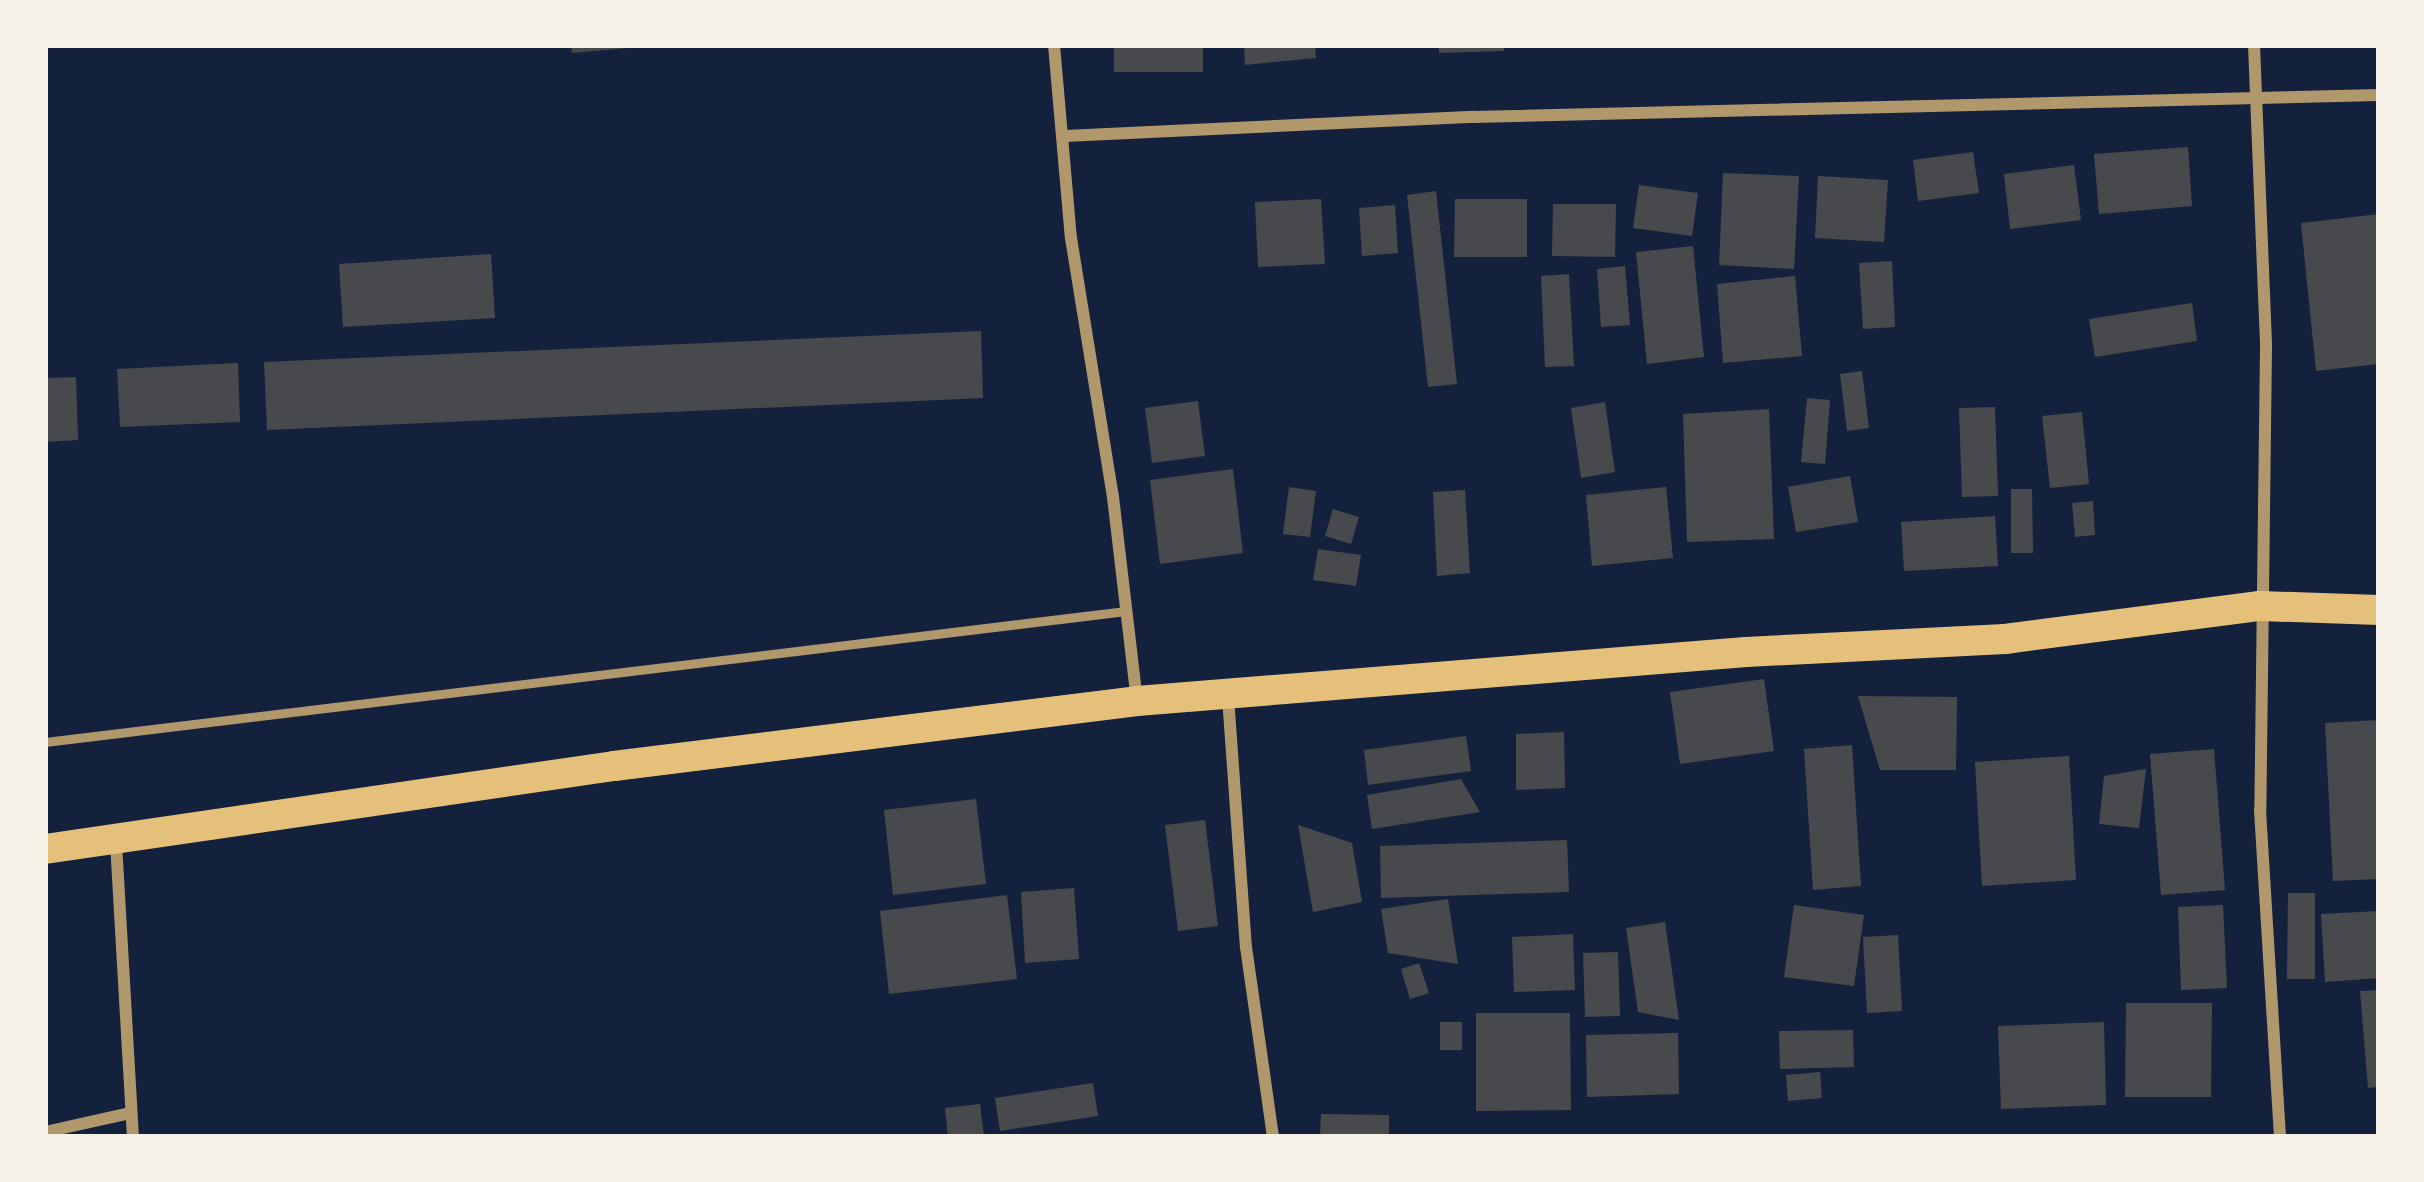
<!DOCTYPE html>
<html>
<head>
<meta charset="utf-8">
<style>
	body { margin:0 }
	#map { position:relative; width:2424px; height:1182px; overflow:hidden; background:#14213d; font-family:"Archivo Narrow",sans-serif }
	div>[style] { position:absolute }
	.building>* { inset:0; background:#48494c }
	.service>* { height:9px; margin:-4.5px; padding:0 4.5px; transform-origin:4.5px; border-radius:4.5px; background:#b1986c }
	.minor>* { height:12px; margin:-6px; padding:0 6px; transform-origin:6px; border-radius:6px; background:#b1986c }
	.primary>* { height:30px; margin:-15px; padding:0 15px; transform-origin:15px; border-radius:15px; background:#e5c07b }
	span { translate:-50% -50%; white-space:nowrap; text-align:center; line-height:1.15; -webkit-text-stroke:9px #f6f1e7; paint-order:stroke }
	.frame { position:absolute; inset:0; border:48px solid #f6f1e7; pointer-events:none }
</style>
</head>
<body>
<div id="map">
	<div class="building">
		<div style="clip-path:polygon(571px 45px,628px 45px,628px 48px,572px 53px)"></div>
		<div style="clip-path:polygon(1114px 45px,1203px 45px,1203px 72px,1114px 72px)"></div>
		<div style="clip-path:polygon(1244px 45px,1315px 45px,1316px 58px,1245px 65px)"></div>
		<div style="clip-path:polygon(1439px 45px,1504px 45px,1504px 51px,1439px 53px)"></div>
		<div style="clip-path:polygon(2188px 147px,2192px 206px,2099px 214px,2094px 154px)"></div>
		<div style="clip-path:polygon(1973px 152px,1979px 193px,1918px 201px,1913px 160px)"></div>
		<div style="clip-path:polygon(2074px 165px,2081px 220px,2010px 229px,2004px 174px)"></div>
		<div style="clip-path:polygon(1723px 173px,1799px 176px,1794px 269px,1719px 265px)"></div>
		<div style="clip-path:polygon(1818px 176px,1888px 180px,1884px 242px,1815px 238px)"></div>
		<div style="clip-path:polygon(1639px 185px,1698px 193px,1692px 236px,1633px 228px)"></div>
		<div style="clip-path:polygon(1436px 191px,1457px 384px,1428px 387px,1407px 195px)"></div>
		<div style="clip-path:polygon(1321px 199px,1325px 264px,1258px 267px,1255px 202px)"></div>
		<div style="clip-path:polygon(1455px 199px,1527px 199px,1527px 257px,1454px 257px)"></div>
		<div style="clip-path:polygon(1553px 204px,1616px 204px,1615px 257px,1552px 256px)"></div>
		<div style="clip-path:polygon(1395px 205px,1398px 253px,1362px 256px,1359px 208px)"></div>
		<div style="clip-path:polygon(2379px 214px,2379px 364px,2316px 371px,2301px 223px)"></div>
		<div style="clip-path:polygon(1693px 246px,1704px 357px,1647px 364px,1636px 252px)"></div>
		<div style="clip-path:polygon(491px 254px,495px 318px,343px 327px,339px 264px)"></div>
		<div style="clip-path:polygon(1892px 261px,1895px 327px,1863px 329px,1859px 263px)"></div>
		<div style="clip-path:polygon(1625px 266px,1630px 325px,1601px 327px,1597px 269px)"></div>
		<div style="clip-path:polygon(1569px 274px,1574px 366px,1545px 367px,1541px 276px)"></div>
		<div style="clip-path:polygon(1795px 276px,1802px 356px,1723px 363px,1717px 284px)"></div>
		<div style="clip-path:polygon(2192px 303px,2197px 341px,2095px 357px,2089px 319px)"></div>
		<div style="clip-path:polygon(981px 331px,983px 398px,267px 430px,264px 362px)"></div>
		<div style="clip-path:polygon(238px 363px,240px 422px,120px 427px,117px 369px)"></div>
		<div style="clip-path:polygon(1862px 371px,1869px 428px,1847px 431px,1840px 374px)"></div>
		<div style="clip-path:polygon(76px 377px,78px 440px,45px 442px,45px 378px)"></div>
		<div style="clip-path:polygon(1807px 398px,1830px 400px,1825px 464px,1801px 462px)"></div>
		<div style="clip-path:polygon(1198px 401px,1205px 456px,1152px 463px,1145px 408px)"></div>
		<div style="clip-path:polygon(1605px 402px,1615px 472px,1581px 478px,1571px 408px)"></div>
		<div style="clip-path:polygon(1995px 407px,1998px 496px,1962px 497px,1959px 408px)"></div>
		<div style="clip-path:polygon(1769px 409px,1774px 539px,1687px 542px,1683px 414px)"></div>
		<div style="clip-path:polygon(2082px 412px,2089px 484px,2050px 488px,2042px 416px)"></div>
		<div style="clip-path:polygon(1233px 469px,1243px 553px,1160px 564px,1150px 480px)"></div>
		<div style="clip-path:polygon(1850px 476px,1858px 522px,1796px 532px,1788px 487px)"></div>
		<div style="clip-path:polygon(1289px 487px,1316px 491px,1310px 537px,1283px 534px)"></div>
		<div style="clip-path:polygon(1666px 487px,1673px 558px,1592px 566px,1586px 495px)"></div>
		<div style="clip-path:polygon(2011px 489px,2032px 489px,2033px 553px,2011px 553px)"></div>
		<div style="clip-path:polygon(1465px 490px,1470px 573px,1437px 576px,1433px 492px)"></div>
		<div style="clip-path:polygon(2093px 501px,2095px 535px,2075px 537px,2072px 503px)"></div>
		<div style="clip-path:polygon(1333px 509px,1359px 517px,1351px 544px,1325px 536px)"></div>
		<div style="clip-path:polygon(1995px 516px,1998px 566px,1904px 571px,1901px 522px)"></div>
		<div style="clip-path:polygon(1318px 549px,1361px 555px,1356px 586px,1313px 580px)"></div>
		<div style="clip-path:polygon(1764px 679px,1774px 751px,1680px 764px,1670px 692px)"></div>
		<div style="clip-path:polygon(1858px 696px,1957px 697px,1956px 770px,1880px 770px)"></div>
		<div style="clip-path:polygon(2379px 720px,2379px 879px,2333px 881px,2325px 723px)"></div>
		<div style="clip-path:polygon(1564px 732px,1565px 788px,1516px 790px,1516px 734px)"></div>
		<div style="clip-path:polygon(1466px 736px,1471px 771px,1368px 785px,1364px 750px)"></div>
		<div style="clip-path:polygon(1852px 745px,1861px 886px,1813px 890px,1804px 749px)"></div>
		<div style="clip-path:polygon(2214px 749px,2225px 890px,2161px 895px,2150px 754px)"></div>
		<div style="clip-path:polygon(2069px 756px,2076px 880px,1982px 886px,1975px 762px)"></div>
		<div style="clip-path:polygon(2146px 769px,2139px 828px,2099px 824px,2104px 776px)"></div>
		<div style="clip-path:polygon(1461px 779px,1480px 812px,1372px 829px,1367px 795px)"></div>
		<div style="clip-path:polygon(976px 799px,986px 884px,893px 895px,884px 810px)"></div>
		<div style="clip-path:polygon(1205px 820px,1218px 926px,1178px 931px,1165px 825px)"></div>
		<div style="clip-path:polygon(1298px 825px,1352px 843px,1362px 902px,1313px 912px)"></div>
		<div style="clip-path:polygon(1567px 840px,1569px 892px,1381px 898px,1380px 846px)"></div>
		<div style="clip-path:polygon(1074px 888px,1079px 959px,1025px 963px,1021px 892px)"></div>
		<div style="clip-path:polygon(2288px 893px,2315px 893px,2315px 979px,2287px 979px)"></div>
		<div style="clip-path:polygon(1007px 895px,1017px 979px,889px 994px,880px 911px)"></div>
		<div style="clip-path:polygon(1448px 899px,1458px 964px,1388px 953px,1381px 909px)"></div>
		<div style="clip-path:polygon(1794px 905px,1864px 915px,1854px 986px,1784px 977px)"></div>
		<div style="clip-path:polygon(2223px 905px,2227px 988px,2181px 990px,2178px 907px)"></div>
		<div style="clip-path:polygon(2379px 911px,2379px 978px,2325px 982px,2321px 914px)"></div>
		<div style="clip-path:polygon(1665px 922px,1679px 1020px,1638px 1012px,1626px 928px)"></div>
		<div style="clip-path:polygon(1573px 934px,1575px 990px,1514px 992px,1512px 937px)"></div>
		<div style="clip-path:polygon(1898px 935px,1902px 1011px,1867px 1013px,1863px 937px)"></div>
		<div style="clip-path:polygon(1618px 952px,1620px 1016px,1585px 1017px,1583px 953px)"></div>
		<div style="clip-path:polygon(1419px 963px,1429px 993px,1410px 999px,1401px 969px)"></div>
		<div style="clip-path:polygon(2379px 990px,2379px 1087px,2368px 1088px,2360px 991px)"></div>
		<div style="clip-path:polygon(2126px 1003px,2212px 1003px,2211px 1097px,2125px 1097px)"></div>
		<div style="clip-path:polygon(1476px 1013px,1570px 1013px,1571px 1110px,1476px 1111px)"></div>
		<div style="clip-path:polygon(1440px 1022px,1462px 1022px,1462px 1050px,1440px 1050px)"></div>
		<div style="clip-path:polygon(2104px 1022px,2106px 1105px,2001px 1109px,1998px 1026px)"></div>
		<div style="clip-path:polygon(1853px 1030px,1854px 1067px,1780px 1069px,1779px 1031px)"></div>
		<div style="clip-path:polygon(1678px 1033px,1679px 1094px,1587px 1097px,1586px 1035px)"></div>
		<div style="clip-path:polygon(1820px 1072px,1822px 1098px,1788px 1101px,1786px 1075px)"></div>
		<div style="clip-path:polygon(1093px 1083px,1098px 1116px,1000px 1131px,995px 1098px)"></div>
		<div style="clip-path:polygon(980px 1104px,984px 1137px,948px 1137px,945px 1108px)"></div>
		<div style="clip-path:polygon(1321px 1114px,1389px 1115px,1389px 1137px,1320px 1137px)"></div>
	</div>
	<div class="service">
		<div style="left:45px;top:742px;width:1089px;rotate:-6.91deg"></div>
	</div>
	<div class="minor">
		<div style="left:1054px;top:45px;width:194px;rotate:85deg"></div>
		<div style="left:1071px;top:238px;width:262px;rotate:80.8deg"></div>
		<div style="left:1113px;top:497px;width:204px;rotate:83.3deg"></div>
		<div style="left:2254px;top:45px;width:302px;rotate:87.7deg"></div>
		<div style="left:2266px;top:347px;width:463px;rotate:90.7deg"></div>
		<div style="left:2260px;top:810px;width:328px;rotate:86.5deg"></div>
		<div style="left:1065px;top:136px;width:409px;rotate:-2.7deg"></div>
		<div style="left:1474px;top:117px;width:905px;rotate:-1.39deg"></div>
		<div style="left:1228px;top:697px;width:251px;rotate:85.9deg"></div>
		<div style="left:1246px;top:947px;width:192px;rotate:81.9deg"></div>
		<div style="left:116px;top:843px;width:294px;rotate:86.7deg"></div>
		<div style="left:45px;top:1132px;width:88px;rotate:-12.5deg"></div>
	</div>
	<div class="primary">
		<div style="left:45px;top:849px;width:575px;rotate:-8.3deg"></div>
		<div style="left:614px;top:766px;width:527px;rotate:-7.08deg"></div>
		<div style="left:1137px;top:701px;width:611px;rotate:-4.6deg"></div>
		<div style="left:1746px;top:652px;width:259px;rotate:-2.9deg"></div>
		<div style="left:2005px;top:639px;width:257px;rotate:-7.4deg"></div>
		<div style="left:2260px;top:606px;width:119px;rotate:1.9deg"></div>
	</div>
	<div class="frame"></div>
</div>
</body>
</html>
